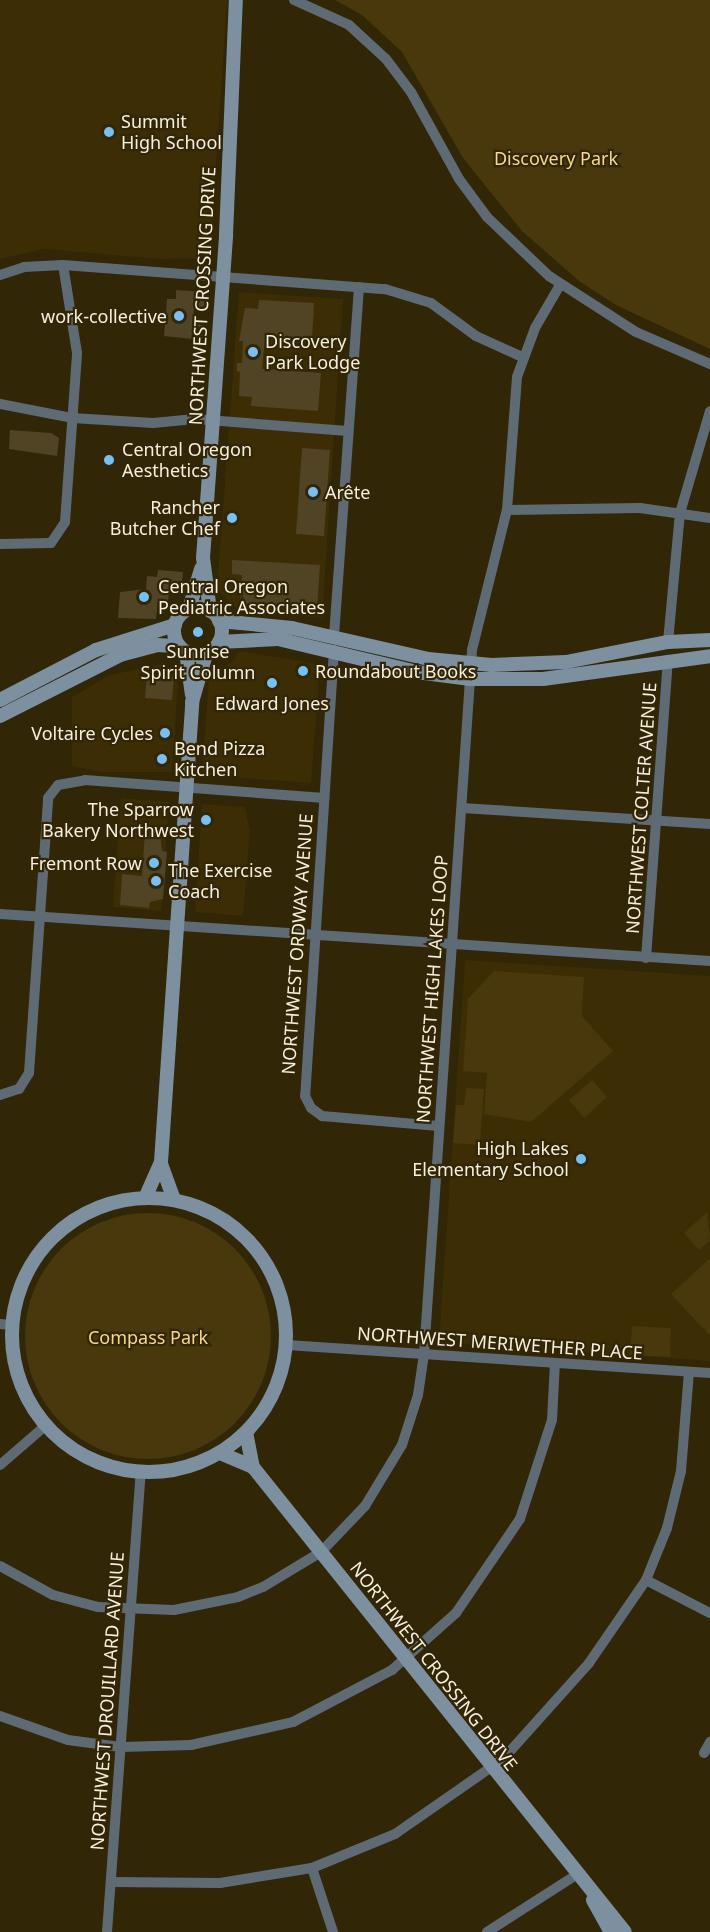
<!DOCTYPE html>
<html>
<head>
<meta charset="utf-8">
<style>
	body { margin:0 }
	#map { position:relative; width:710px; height:1932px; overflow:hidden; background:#312606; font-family:"Noto Sans",sans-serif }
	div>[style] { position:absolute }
	.built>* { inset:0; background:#3c2d04 }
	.green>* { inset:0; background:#48380b }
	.round { border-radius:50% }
	.building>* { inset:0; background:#504425 }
	.street>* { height:10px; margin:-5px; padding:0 5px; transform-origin:5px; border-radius:5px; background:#5e6a74 }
	.secondary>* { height:14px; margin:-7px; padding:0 7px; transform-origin:7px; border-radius:7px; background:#7c90a0 }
	.secondary>.ring { margin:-7px; padding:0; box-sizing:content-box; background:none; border:14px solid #7c90a0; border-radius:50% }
	.dots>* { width:16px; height:16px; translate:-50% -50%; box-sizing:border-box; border:3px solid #312606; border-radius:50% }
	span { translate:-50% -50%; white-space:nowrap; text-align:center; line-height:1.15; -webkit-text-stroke:4.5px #312606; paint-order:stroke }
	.poi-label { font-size:18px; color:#f7efde }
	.left { translate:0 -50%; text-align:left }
	.right { translate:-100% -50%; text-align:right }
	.park-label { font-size:18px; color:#f7d88a }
	.street-label { font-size:18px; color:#f7efde }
</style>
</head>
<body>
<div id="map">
	<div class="built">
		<div style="clip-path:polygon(0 0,227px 0,210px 258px,160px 259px,44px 249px,0 259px)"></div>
		<div style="clip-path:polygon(239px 292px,343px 299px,322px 618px,240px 611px,217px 590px)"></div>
		<div style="clip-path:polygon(239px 651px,320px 664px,311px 783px,202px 775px,209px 677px,232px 662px)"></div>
		<div style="clip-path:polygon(162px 664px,175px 672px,178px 683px,172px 772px,102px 772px,72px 766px,72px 697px,110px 675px)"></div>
		<div style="clip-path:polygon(121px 798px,169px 802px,161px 911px,113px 907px)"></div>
		<div style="clip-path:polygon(202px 804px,245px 807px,250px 831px,243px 916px,195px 912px)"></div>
		<div style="clip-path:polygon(465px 960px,710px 976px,710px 1361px,439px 1342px)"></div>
	</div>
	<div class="green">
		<div style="clip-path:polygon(335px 0,710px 0,710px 349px,616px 305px,579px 281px,522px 231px,463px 158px,402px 52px,362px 15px)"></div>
		<div style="clip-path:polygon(494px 971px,584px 977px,582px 1016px,613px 1051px,531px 1122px,484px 1114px,487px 1073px,463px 1071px,468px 999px)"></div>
		<div style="clip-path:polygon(592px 1080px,607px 1097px,584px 1118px,569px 1100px)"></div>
		<div style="clip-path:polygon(466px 1088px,484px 1089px,480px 1145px,453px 1143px,456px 1105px,464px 1105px)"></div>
		<div style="clip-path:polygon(707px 1212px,710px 1240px,699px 1250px,684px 1233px)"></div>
		<div class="round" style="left:25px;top:1213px;width:246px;height:246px"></div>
		<div style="clip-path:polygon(710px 1258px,710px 1336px,671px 1294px)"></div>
		<div style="clip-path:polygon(632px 1326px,671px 1328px,670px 1357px,630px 1355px)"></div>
	</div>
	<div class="building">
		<div style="clip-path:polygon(176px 290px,205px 292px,204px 307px,194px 306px,193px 324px,203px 325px,202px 340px,164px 336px,167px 299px,176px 299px)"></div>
		<div style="clip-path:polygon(259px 300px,314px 303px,312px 341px,265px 338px,262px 369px,321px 373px,318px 411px,251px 406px,252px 397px,239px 396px,240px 372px,237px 371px,237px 363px,242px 363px,243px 341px,239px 341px,245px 308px,258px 309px)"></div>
		<div style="clip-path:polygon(10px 430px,51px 433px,59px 438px,57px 456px,9px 449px)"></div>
		<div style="clip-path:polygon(302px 448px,330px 450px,324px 536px,296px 534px)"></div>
		<div style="clip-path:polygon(232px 560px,320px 565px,317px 609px,240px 603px,242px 575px,232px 574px)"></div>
		<div style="clip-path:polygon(158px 570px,183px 572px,181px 594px,169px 593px,168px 601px,158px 600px,156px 619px,118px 618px,120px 592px,146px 589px,147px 576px,157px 577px)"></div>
		<div style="clip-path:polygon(147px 675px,174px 677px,172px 700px,145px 698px)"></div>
		<div style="clip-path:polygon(145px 831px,160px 833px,162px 851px,167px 852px,163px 899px,150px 902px,149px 908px,120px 905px,122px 874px,142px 876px)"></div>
	</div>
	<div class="street">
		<div style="left:294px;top:0;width:60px;rotate:24.4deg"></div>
		<div style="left:349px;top:25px;width:50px;rotate:42.6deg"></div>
		<div style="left:386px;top:59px;width:41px;rotate:52.9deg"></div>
		<div style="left:411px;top:92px;width:99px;rotate:61.1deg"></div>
		<div style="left:459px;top:179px;width:47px;rotate:53.6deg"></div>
		<div style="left:487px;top:217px;width:86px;rotate:43.6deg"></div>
		<div style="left:549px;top:276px;width:103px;rotate:32.8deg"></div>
		<div style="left:636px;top:332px;width:81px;rotate:23.4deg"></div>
		<div style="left:0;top:275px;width:25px;rotate:-18deg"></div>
		<div style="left:24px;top:267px;width:39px;rotate:-3deg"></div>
		<div style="left:63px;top:265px;width:323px;rotate:4.3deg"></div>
		<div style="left:385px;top:289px;width:48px;rotate:16.9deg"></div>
		<div style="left:431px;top:303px;width:56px;rotate:36.3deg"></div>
		<div style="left:476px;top:336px;width:51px;rotate:24.5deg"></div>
		<div style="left:0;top:404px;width:73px;rotate:11deg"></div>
		<div style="left:72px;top:418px;width:81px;rotate:3.5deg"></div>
		<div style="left:153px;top:423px;width:42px;rotate:-5.4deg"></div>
		<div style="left:195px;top:419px;width:153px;rotate:4.5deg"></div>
		<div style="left:507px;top:510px;width:133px;rotate:-0.9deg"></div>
		<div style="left:640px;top:508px;width:71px;rotate:8.1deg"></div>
		<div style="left:0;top:544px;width:51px;rotate:-1.1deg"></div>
		<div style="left:51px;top:543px;width:25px;rotate:-56deg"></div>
		<div style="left:65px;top:522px;width:169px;rotate:-85.9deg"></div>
		<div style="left:77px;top:353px;width:89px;rotate:-99deg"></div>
		<div style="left:334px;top:636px;width:350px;rotate:-85.9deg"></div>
		<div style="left:668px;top:642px;width:130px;rotate:-84.7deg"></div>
		<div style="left:680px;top:513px;width:106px;rotate:-73.6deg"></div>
		<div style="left:334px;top:650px;width:447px;rotate:93.7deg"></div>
		<div style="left:305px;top:1096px;width:13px;rotate:63deg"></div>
		<div style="left:311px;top:1108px;width:14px;rotate:36deg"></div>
		<div style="left:322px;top:1116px;width:117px;rotate:4.9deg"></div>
		<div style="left:462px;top:808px;width:249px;rotate:3.7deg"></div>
		<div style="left:0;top:914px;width:712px;rotate:3.79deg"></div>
		<div style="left:646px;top:958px;width:299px;rotate:-85.8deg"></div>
		<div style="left:0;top:1095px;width:20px;rotate:-18deg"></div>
		<div style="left:19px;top:1089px;width:19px;rotate:-58deg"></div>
		<div style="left:29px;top:1073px;width:276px;rotate:-86deg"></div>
		<div style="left:48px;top:798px;width:16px;rotate:-52deg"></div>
		<div style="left:58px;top:785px;width:27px;rotate:-10deg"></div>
		<div style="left:85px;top:780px;width:240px;rotate:4.3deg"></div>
		<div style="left:0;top:1324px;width:13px;rotate:4deg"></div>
		<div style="left:287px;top:1345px;width:424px;rotate:3.8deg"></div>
		<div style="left:0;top:1465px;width:60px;rotate:-40.9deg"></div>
		<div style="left:0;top:1566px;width:60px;rotate:28.7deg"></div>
		<div style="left:53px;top:1595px;width:47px;rotate:14.9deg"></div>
		<div style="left:98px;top:1607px;width:76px;rotate:2.3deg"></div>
		<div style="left:174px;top:1610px;width:65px;rotate:-11.5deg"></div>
		<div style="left:238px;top:1597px;width:27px;rotate:-22deg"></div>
		<div style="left:263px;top:1587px;width:68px;rotate:-31.1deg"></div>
		<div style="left:321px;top:1552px;width:64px;rotate:-46.3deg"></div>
		<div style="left:365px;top:1506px;width:71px;rotate:-58.8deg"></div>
		<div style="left:402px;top:1445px;width:52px;rotate:-72.3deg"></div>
		<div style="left:418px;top:1395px;width:41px;rotate:-81.7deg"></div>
		<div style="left:424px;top:1354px;width:706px;rotate:-86.1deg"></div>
		<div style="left:472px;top:650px;width:144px;rotate:-76deg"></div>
		<div style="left:507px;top:510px;width:133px;rotate:-85.7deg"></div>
		<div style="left:517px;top:377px;width:52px;rotate:-69.8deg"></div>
		<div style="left:535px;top:328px;width:50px;rotate:-59.8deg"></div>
		<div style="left:646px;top:1580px;width:72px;rotate:27.3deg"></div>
		<div style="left:0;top:1716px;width:72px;rotate:19.4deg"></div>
		<div style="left:68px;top:1740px;width:53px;rotate:7.5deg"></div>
		<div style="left:121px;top:1747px;width:70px;rotate:-1.6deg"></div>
		<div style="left:191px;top:1745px;width:105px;rotate:-12.7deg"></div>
		<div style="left:293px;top:1722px;width:112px;rotate:-27.7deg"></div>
		<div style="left:392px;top:1670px;width:86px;rotate:-41.7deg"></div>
		<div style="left:456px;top:1613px;width:114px;rotate:-55.8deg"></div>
		<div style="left:520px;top:1519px;width:104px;rotate:-72.1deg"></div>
		<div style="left:552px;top:1420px;width:57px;rotate:-87deg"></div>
		<div style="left:704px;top:1753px;width:13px;rotate:-61deg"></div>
		<div style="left:312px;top:1868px;width:67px;rotate:71.8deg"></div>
		<div style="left:111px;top:1882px;width:109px;rotate:0.5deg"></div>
		<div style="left:220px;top:1883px;width:93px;rotate:-9.3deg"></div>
		<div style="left:312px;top:1868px;width:90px;rotate:-22.3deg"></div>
		<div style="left:395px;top:1834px;width:131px;rotate:-34.8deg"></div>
		<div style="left:503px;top:1759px;width:129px;rotate:-48.1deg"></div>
		<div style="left:589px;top:1663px;width:101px;rotate:-55.5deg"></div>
		<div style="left:646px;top:1580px;width:56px;rotate:-68deg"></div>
		<div style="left:667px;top:1528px;width:59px;rotate:-76.2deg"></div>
		<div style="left:681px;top:1471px;width:99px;rotate:-85.4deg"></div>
		<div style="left:107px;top:1932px;width:460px;rotate:-85.8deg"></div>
		<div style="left:487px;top:1932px;width:106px;rotate:-32.6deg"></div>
	</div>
	<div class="secondary">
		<div class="ring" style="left:174px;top:607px;width:34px;height:34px"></div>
		<div style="left:189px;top:609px;width:42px;rotate:-73.3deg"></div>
		<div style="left:210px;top:611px;width:53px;rotate:-97.5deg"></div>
		<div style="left:203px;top:558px;width:324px;rotate:-85.9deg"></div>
		<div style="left:226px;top:235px;width:235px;rotate:-87.6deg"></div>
		<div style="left:219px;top:621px;width:73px;rotate:5.5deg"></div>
		<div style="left:292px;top:628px;width:139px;rotate:12.8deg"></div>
		<div style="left:428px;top:659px;width:64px;rotate:5.4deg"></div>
		<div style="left:492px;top:665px;width:74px;rotate:-2.3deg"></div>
		<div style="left:566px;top:662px;width:104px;rotate:-11.1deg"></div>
		<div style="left:668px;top:642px;width:42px;rotate:-2.7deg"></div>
		<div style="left:219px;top:642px;width:59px;rotate:-2.9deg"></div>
		<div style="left:278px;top:639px;width:142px;rotate:13.4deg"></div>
		<div style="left:416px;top:672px;width:53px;rotate:7.5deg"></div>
		<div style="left:469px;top:679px;width:74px"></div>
		<div style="left:543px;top:679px;width:169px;rotate:-7.8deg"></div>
		<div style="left:186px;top:652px;width:43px;rotate:82.1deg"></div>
		<div style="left:0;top:700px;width:108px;rotate:-27.5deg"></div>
		<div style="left:96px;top:650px;width:83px;rotate:-17.6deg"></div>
		<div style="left:0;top:716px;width:135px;rotate:-26.9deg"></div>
		<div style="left:120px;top:655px;width:38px;rotate:-15deg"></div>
		<div style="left:157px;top:645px;width:22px;rotate:3deg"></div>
		<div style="left:161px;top:1164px;width:38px;rotate:70deg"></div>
		<div class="ring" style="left:12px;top:1198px;width:260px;height:260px"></div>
		<div style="left:145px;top:1198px;width:39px;rotate:-66deg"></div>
		<div style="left:161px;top:1162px;width:461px;rotate:-86.1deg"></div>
		<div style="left:192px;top:702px;width:50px;rotate:-73.7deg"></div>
		<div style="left:246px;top:1432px;width:36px;rotate:79deg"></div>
		<div style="left:220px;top:1453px;width:36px;rotate:23deg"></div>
		<div style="left:253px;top:1467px;width:595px;rotate:51.34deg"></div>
		<div style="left:593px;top:1900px;width:37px;rotate:61deg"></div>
	</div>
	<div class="dots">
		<div style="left:109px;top:132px;background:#75c0f6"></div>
		<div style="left:179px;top:316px;background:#75c0f6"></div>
		<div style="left:253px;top:352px;background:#75c0f6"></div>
		<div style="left:109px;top:460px;background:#75c0f6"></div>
		<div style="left:313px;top:492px;background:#75c0f6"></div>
		<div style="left:232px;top:518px;background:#75c0f6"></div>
		<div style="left:144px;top:597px;background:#75c0f6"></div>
		<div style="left:198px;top:632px;background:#75c0f6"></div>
		<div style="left:303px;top:671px;background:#75c0f6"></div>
		<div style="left:272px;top:683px;background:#75c0f6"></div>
		<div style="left:165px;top:733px;background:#75c0f6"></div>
		<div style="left:162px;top:759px;background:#75c0f6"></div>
		<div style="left:206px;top:820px;background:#75c0f6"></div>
		<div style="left:154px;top:863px;background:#75c0f6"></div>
		<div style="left:156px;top:881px;background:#75c0f6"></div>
		<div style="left:581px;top:1159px;background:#75c0f6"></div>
	</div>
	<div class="poi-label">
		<span class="left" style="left:121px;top:132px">Summit<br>High School</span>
		<span class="right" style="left:167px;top:316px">work-collective</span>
		<span class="left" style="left:265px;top:352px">Discovery<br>Park Lodge</span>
		<span class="left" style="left:122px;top:460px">Central Oregon<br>Aesthetics</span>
		<span class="left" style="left:325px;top:492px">Arête</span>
		<span class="right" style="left:220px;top:518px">Rancher<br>Butcher Chef</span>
		<span class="left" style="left:158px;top:597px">Central Oregon<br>Pediatric Associates</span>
		<span style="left:198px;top:662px">Sunrise<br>Spirit Column</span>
		<span class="left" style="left:315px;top:671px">Roundabout Books</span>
		<span style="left:272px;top:703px">Edward Jones</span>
		<span class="right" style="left:153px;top:733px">Voltaire Cycles</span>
		<span class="left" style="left:174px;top:759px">Bend Pizza<br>Kitchen</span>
		<span class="right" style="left:194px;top:820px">The Sparrow<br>Bakery Northwest</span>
		<span class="right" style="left:142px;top:863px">Fremont Row</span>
		<span class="left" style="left:168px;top:881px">The Exercise<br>Coach</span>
		<span class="right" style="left:569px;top:1159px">High Lakes<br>Elementary School</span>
	</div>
	<div class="park-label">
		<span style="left:556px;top:158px">Discovery Park</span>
		<span style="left:148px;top:1337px">Compass Park</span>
	</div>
	<div class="street-label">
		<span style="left:202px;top:296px;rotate:-87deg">NORTHWEST CROSSING DRIVE</span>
		<span style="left:641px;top:808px;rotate:-86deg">NORTHWEST COLTER AVENUE</span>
		<span style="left:297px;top:944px;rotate:-86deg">NORTHWEST ORDWAY AVENUE</span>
		<span style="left:432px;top:989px;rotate:-86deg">NORTHWEST HIGH LAKES LOOP</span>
		<span style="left:500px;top:1343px;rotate:4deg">NORTHWEST MERIWETHER PLACE</span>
		<span style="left:434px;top:1666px;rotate:52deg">NORTHWEST CROSSING DRIVE</span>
		<span style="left:107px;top:1701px;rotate:-86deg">NORTHWEST DROUILLARD AVENUE</span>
	</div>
</div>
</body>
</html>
